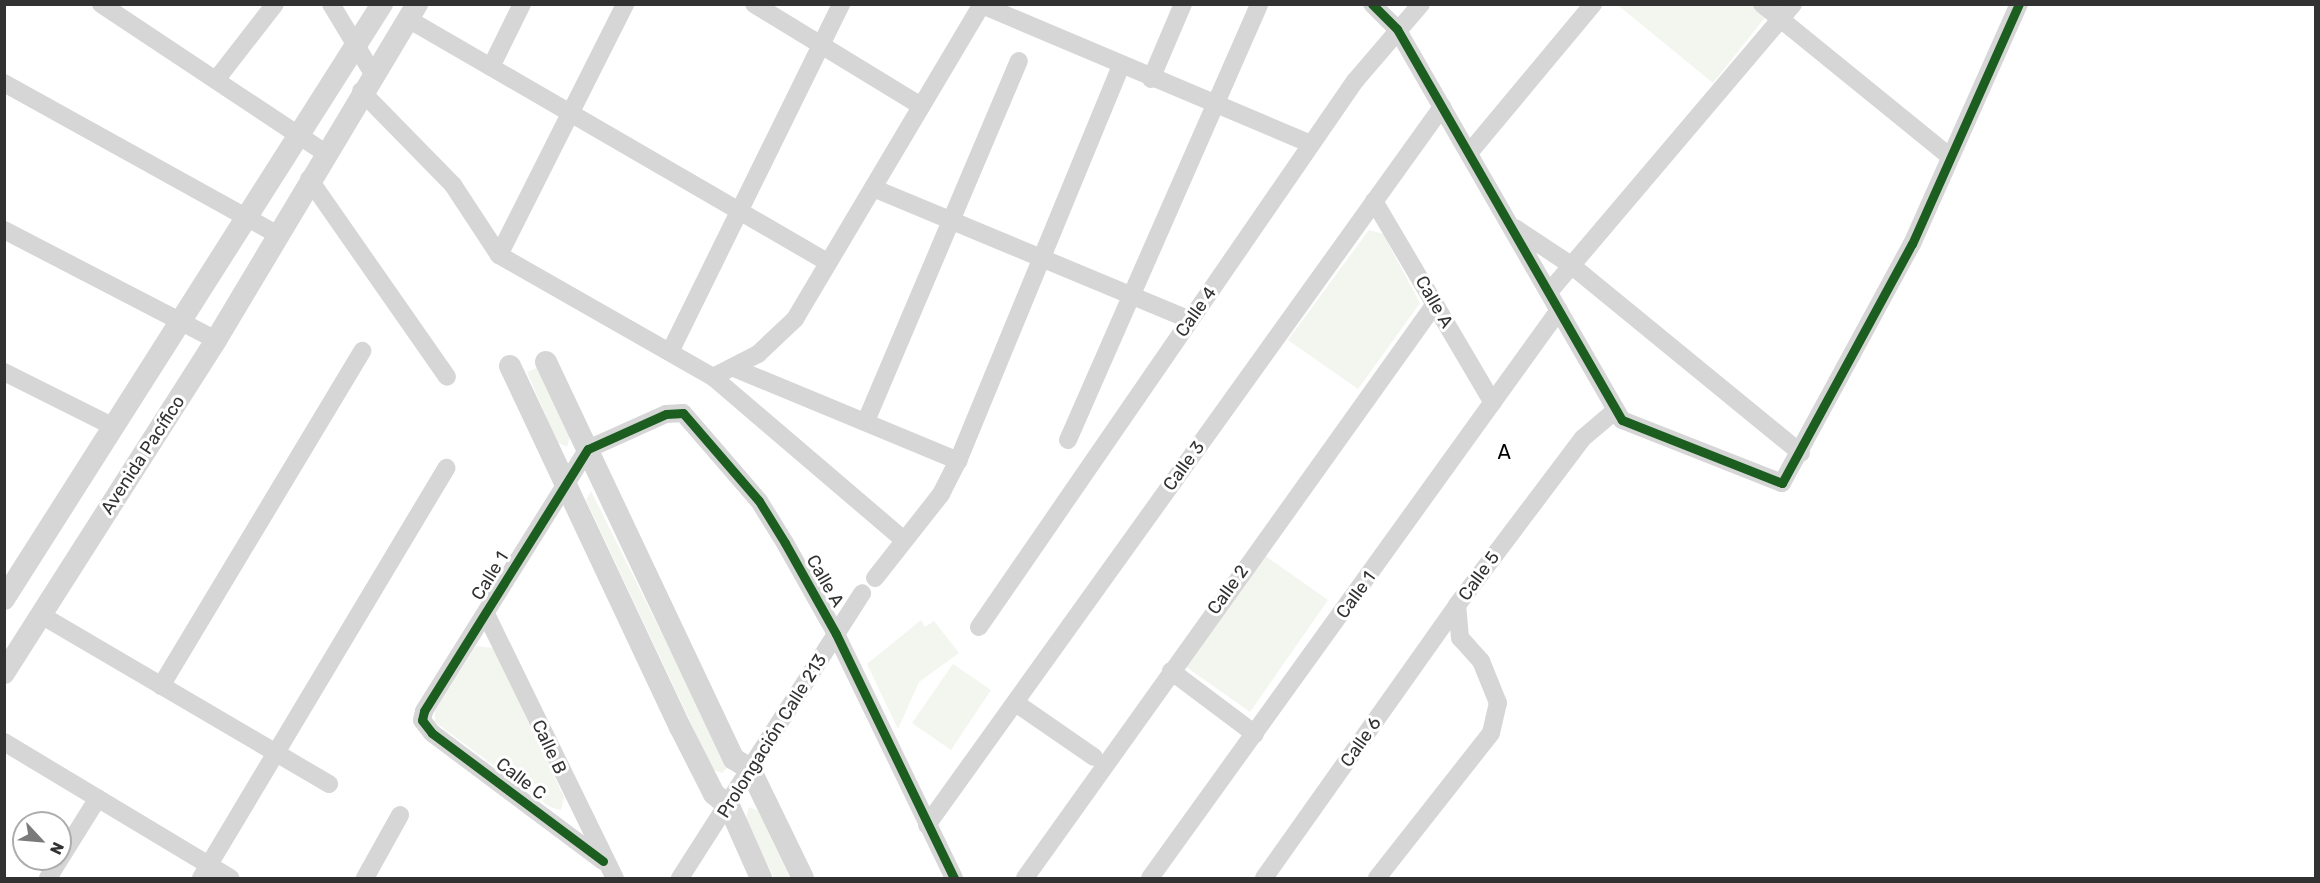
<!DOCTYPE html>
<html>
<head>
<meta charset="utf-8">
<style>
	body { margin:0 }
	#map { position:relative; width:2320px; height:883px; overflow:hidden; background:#fff; font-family:Rubik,sans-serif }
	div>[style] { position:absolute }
	.green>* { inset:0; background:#f2f6ee }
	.minor>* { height:18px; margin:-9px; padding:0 9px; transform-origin:9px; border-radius:9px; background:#d6d6d6 }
	.tertiary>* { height:22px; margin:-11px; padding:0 11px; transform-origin:11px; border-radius:11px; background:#d6d6d6 }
	.cycleway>* { height:9px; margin:-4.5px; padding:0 4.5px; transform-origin:4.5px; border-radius:4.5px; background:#1b5e20 }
	span { translate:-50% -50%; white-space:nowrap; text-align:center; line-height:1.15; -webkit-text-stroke:6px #fff; paint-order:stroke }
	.street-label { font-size:18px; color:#323232 }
	.neighbourhood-label { font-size:20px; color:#000; letter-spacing:1.5px }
	.frame { position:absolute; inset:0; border:6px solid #323232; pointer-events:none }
	.north { position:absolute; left:12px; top:811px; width:60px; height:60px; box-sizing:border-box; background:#fff; border:2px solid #adadad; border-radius:50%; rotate:116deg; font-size:16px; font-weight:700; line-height:24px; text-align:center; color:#323232 }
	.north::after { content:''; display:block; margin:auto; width:21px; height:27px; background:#7a7a7a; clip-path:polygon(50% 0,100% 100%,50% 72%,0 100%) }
</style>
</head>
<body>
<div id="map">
	<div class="green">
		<div style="clip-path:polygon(1754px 5px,1767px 15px,1713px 83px,1619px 6px)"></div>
		<div style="clip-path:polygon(1369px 230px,1383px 234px,1420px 303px,1358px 389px,1288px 340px)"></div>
		<div style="clip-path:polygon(537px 368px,570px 437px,567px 447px,557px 442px,527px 372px)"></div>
		<div style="clip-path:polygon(591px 491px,728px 767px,722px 773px,713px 770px,586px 500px)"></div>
		<div style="clip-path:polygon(1261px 553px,1328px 600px,1250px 712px,1185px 666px)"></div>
		<div style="clip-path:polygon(921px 620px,925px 627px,934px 621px,959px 653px,919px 682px,898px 729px,867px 664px)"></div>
		<div style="clip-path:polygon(476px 646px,493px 648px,564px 797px,561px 810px,550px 807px,435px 722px,435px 711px)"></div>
		<div style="clip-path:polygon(953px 664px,991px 690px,951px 750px,912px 723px)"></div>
		<div style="clip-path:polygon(749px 807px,758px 811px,790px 878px,774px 878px,746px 819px)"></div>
	</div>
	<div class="minor">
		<div style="left:101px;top:4px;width:268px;rotate:33.6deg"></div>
		<div style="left:331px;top:4px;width:79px;rotate:58.9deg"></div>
		<div style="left:754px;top:4px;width:196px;rotate:31.4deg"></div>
		<div style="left:1372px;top:4px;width:35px;rotate:45deg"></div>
		<div style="left:1397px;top:29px;width:451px;rotate:60.1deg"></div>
		<div style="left:1622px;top:420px;width:172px;rotate:21.5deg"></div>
		<div style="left:1782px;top:483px;width:272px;rotate:-61.5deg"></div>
		<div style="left:1912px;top:244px;width:263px;rotate:-66deg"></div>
		<div style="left:1762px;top:4px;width:242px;rotate:39.1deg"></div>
		<div style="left:982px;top:5px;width:357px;rotate:22.9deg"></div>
		<div style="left:408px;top:19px;width:485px;rotate:30.1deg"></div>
		<div style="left:491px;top:67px;width:70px;rotate:-63.8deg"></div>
		<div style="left:1151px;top:79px;width:82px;rotate:-66.9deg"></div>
		<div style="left:216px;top:80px;width:96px;rotate:-52.2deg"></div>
		<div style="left:4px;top:83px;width:311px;rotate:29deg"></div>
		<div style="left:361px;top:91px;width:132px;rotate:45.6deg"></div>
		<div style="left:453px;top:185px;width:84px;rotate:56.7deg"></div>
		<div style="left:499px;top:255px;width:246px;rotate:29.7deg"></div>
		<div style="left:713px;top:377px;width:251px;rotate:40.5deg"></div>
		<div style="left:1469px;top:153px;width:194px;rotate:-50.2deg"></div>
		<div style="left:309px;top:179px;width:241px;rotate:55.1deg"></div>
		<div style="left:873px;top:188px;width:343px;rotate:22.6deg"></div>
		<div style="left:1374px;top:201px;width:234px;rotate:59.5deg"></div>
		<div style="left:1515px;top:228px;width:67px;rotate:33.5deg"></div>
		<div style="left:1571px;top:265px;width:297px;rotate:39.3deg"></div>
		<div style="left:4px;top:230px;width:239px;rotate:27.4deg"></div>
		<div style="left:499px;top:255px;width:281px;rotate:-63.3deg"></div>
		<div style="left:1549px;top:292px;width:377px;rotate:-49.7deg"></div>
		<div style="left:670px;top:352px;width:388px;rotate:-63.8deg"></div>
		<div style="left:734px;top:368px;width:243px;rotate:22.5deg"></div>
		<div style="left:4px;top:372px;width:123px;rotate:26.6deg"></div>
		<div style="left:713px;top:377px;width:51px;rotate:-27.1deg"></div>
		<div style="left:758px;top:354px;width:51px;rotate:-43.4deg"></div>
		<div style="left:795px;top:319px;width:366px;rotate:-59.3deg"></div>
		<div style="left:866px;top:421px;width:391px;rotate:-67deg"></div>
		<div style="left:1068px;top:440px;width:476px;rotate:-66.3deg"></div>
		<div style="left:875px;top:578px;width:107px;rotate:-51.8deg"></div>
		<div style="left:941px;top:494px;width:37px;rotate:-63deg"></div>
		<div style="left:958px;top:461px;width:425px;rotate:-67.6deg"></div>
		<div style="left:486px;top:614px;width:294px;rotate:64deg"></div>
		<div style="left:41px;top:615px;width:334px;rotate:30.4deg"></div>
		<div style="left:979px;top:627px;width:663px;rotate:-55.45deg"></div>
		<div style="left:1355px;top:81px;width:101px;rotate:-49.4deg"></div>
		<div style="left:1171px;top:671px;width:105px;rotate:36.9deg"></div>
		<div style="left:161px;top:686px;width:391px;rotate:-59deg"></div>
		<div style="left:1023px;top:708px;width:86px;rotate:34.6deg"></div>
		<div style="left:4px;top:742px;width:264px;rotate:31deg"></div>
		<div style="left:927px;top:825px;width:884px;rotate:-54.35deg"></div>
		<div style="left:603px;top:861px;width:214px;rotate:-143.2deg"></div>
		<div style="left:432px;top:733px;width:16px;rotate:-128deg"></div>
		<div style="left:422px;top:720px;width:9px;rotate:-77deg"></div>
		<div style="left:424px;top:711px;width:309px;rotate:-58deg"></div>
		<div style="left:588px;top:449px;width:85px;rotate:-24.2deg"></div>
		<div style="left:666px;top:414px;width:17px;rotate:-3deg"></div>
		<div style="left:683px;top:413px;width:116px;rotate:49.2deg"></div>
		<div style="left:759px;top:501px;width:49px;rotate:58.2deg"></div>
		<div style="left:785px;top:543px;width:104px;rotate:60.7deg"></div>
		<div style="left:836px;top:634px;width:271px;rotate:64.2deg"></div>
		<div style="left:48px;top:878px;width:94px;rotate:-58deg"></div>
		<div style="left:201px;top:878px;width:478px;rotate:-59.1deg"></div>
		<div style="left:365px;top:878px;width:72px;rotate:-60.9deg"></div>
		<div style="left:680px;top:878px;width:338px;rotate:-57.4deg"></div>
		<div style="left:1025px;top:878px;width:705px;rotate:-54.46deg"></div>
		<div style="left:1150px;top:878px;width:700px;rotate:-54.24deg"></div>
		<div style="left:1264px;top:878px;width:334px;rotate:-54.7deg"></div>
		<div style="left:1377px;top:878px;width:184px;rotate:-51.8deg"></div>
		<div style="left:1491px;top:733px;width:31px;rotate:-77deg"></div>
		<div style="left:1498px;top:703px;width:45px;rotate:-112deg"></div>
		<div style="left:1481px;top:661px;width:31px;rotate:-132deg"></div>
		<div style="left:1460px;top:638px;width:33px;rotate:-95deg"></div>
		<div style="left:1457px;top:605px;width:209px;rotate:-53deg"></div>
		<div style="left:1583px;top:438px;width:43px;rotate:-40.3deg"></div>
	</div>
	<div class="tertiary">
		<div style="left:546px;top:362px;width:439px;rotate:64.7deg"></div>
		<div style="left:734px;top:759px;width:19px;rotate:32deg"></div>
		<div style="left:750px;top:769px;width:121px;rotate:64.1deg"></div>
		<div style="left:510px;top:366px;width:399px;rotate:64.8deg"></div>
		<div style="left:680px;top:727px;width:75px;rotate:63.1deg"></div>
		<div style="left:714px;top:794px;width:19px;rotate:39deg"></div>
		<div style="left:729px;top:806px;width:79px;rotate:66deg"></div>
		<div style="left:4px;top:599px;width:705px;rotate:-57.57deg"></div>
		<div style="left:4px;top:673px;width:395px;rotate:-57.5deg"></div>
		<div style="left:216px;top:340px;width:392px;rotate:-59.1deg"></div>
	</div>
	<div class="cycleway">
		<div style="left:1372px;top:4px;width:35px;rotate:45deg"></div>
		<div style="left:1397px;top:29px;width:451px;rotate:60.1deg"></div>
		<div style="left:1622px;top:420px;width:172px;rotate:21.5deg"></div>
		<div style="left:1782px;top:483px;width:272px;rotate:-61.5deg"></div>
		<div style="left:1912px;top:244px;width:263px;rotate:-66deg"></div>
		<div style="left:603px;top:861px;width:214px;rotate:-143.2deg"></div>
		<div style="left:432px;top:733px;width:16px;rotate:-128deg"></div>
		<div style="left:422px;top:720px;width:9px;rotate:-77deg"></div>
		<div style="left:424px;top:711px;width:309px;rotate:-58deg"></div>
		<div style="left:588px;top:449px;width:85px;rotate:-24.2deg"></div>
		<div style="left:666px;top:414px;width:17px;rotate:-3deg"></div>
		<div style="left:683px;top:413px;width:116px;rotate:49.2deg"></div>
		<div style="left:759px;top:501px;width:49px;rotate:58.2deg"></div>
		<div style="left:785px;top:543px;width:104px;rotate:60.7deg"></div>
		<div style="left:836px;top:634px;width:271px;rotate:64.2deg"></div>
	</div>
	<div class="street-label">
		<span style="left:1434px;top:302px;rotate:60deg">Calle A</span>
		<span style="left:1196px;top:312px;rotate:-55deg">Calle 4</span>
		<span style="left:143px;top:455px;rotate:-57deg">Avenida Pacífico</span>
		<span style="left:1184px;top:466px;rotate:-54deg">Calle 3</span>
		<span style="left:490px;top:576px;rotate:-58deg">Calle 1</span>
		<span style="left:1479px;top:576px;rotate:-54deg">Calle 5</span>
		<span style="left:825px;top:581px;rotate:60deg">Calle A</span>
		<span style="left:1228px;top:590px;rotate:-54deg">Calle 2</span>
		<span style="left:1356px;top:595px;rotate:-54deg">Calle 1</span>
		<span style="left:772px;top:736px;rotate:-58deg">Prolongación Calle 213</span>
		<span style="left:1361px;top:742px;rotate:-55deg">Calle 6</span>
		<span style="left:549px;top:747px;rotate:65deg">Calle B</span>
		<span style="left:521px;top:779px;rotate:37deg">Calle C</span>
	</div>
	<div class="neighbourhood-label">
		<span style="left:1505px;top:452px">A</span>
	</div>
	<div class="frame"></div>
	<div class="north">N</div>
</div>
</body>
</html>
